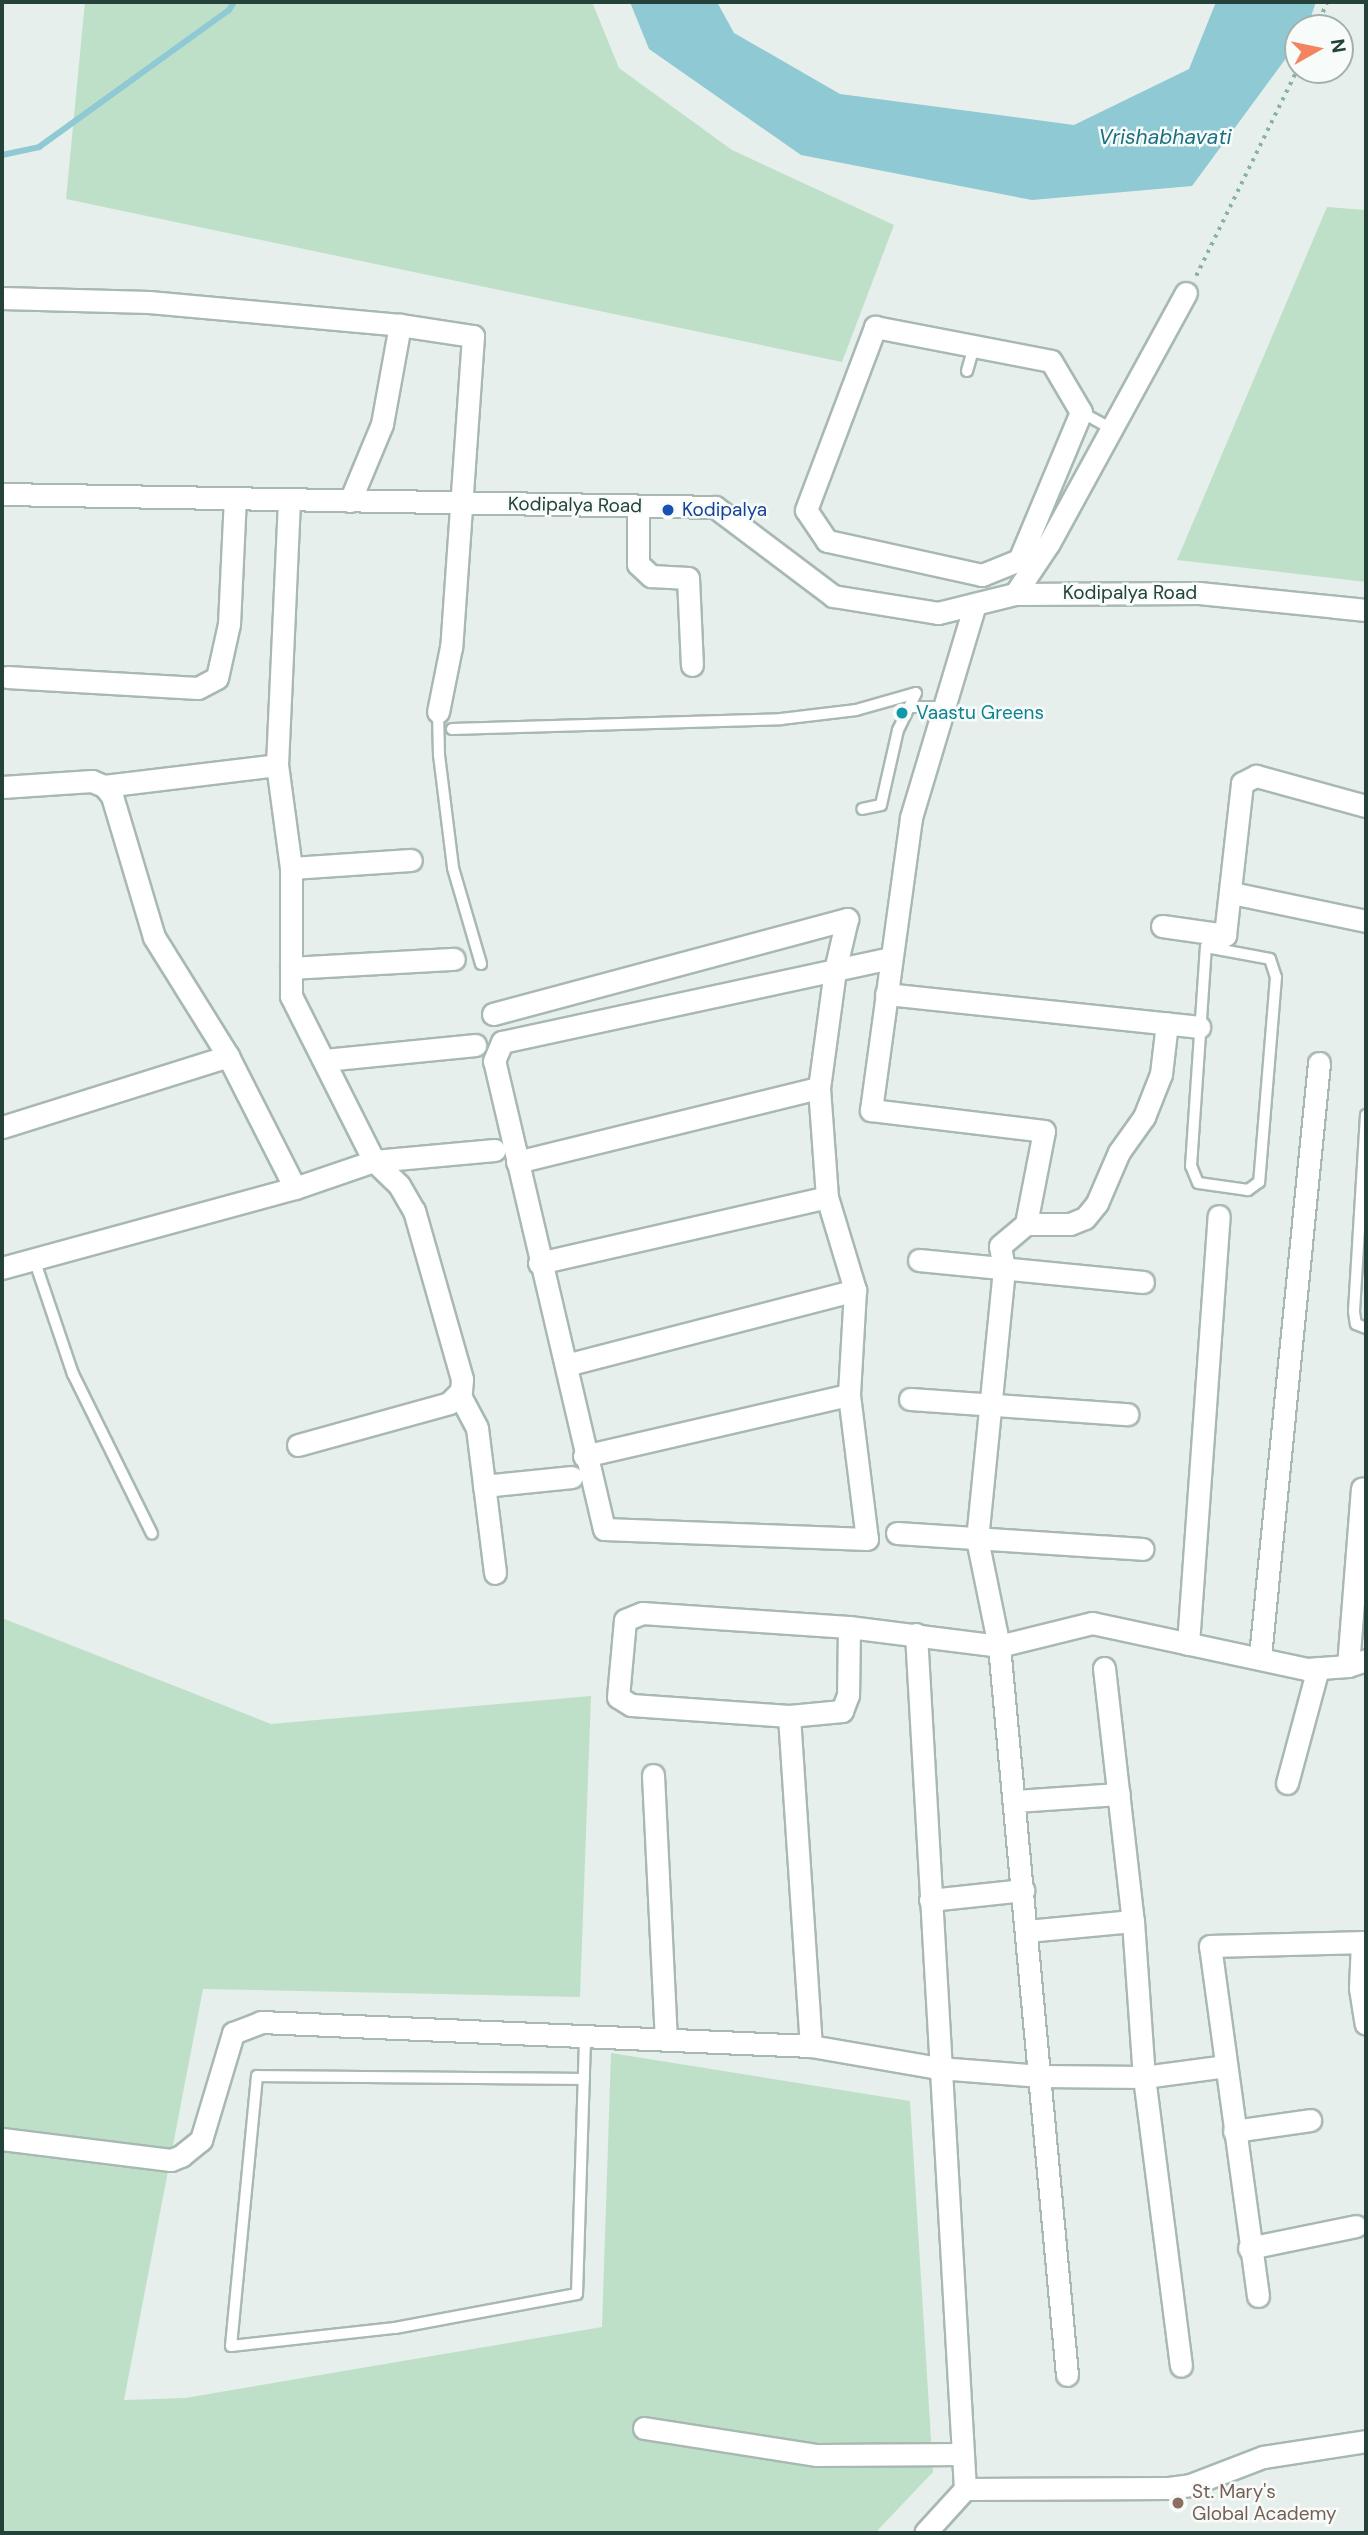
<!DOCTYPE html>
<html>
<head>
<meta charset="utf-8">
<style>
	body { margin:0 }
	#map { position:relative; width:1368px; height:2535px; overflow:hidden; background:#e6efeb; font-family:"DM Sans",sans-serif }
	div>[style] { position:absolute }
	.green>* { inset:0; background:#bfe0c8 }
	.water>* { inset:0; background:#8ec9d4 }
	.stream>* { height:6px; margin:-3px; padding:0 3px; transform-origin:3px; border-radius:3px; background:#8ec9d4 }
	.path>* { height:3.5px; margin-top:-1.75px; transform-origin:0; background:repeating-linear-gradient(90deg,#86b3a5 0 3.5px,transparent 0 8.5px) }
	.roads { filter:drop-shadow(2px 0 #a8b8b2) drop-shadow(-2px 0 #a8b8b2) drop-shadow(0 2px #a8b8b2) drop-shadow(0 -2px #a8b8b2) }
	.service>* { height:10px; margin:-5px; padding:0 5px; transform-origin:5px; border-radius:5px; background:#fff }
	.minor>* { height:21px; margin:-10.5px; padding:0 10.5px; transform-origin:10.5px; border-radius:10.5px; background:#fff }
	.secondary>* { height:21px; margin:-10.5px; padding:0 10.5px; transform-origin:10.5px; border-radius:10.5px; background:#fff }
	.dots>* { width:19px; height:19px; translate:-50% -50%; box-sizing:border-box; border:4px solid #f7fbf9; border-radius:50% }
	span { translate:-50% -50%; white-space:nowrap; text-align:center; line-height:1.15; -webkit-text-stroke:5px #f7fbf9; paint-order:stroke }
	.street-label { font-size:19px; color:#24423a }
	.transit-label { font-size:19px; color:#164399 }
	.left { translate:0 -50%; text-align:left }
	.culture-label { font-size:19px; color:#0d838f }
	.education-label { font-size:19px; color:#785e54 }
	.water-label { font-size:21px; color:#1c6f80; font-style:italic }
	.frame { position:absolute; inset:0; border:4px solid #24423a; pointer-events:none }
	.north { position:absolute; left:1284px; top:14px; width:70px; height:70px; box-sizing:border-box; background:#f7fbf9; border:2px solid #a3b1ad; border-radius:50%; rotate:81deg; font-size:19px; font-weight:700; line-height:28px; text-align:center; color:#24423a }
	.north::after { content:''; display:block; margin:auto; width:24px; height:32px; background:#f4845f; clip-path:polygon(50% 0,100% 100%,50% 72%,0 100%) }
</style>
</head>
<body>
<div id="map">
	<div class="green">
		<div style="clip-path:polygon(85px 2px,592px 2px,619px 68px,732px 150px,894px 225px,842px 362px,66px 199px)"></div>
		<div style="clip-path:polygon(1327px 207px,1366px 210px,1366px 582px,1177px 560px)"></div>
		<div style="clip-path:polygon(2px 1618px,271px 1724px,591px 1696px,580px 1997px,203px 1989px,124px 2400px,185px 2398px,602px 2327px,611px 2053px,910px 2101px,933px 2472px,875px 2533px,2px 2533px)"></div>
	</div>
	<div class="water">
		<div style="clip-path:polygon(630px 2px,717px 2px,734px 33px,840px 94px,1074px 125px,1189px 69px,1216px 2px,1316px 2px,1307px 28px,1298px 28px,1298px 42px,1192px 186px,1032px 200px,801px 155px,649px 49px)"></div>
	</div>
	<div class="stream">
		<div style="left:2px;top:155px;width:38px;rotate:-12deg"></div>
		<div style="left:39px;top:147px;width:234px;rotate:-35.8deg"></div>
		<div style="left:229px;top:10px;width:9px;rotate:-58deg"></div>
	</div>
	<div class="path">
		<div style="left:1316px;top:28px;width:28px;rotate:-67deg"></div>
		<div style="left:1196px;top:276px;width:232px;rotate:-63.9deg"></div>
	</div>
	<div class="roads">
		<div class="service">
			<div style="left:967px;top:371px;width:26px;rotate:-74deg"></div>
			<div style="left:1081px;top:412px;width:35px;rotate:29deg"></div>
			<div style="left:909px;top:707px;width:35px"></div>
			<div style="left:438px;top:712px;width:43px;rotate:88.7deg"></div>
			<div style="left:439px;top:755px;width:114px;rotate:82.9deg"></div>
			<div style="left:453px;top:868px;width:100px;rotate:73.7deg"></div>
			<div style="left:452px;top:729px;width:329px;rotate:-1.7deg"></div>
			<div style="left:781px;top:719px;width:76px;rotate:-6.8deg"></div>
			<div style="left:856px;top:710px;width:62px;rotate:-15.8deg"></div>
			<div style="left:916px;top:693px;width:41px;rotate:115.9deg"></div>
			<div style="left:898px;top:730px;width:77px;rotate:102.8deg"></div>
			<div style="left:881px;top:805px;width:19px;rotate:168deg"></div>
			<div style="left:1206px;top:947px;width:65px;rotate:10.6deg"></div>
			<div style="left:1270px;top:959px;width:19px;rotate:72deg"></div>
			<div style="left:1276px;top:977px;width:206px;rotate:94.7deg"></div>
			<div style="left:1259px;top:1182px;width:14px;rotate:144deg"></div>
			<div style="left:1248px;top:1190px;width:50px;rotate:-172deg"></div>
			<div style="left:1198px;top:1183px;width:18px;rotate:-112deg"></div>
			<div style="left:1191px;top:1166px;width:220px;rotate:-86.1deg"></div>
			<div style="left:1366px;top:1115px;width:197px;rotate:93.5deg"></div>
			<div style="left:1354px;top:1312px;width:12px;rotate:81deg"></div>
			<div style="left:1356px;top:1324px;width:11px;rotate:22deg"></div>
			<div style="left:34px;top:1259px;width:121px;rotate:71.3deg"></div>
			<div style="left:73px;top:1374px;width:178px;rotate:63.7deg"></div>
			<div style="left:584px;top:2079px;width:327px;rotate:-179.5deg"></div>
			<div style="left:257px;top:2076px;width:271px;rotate:95.5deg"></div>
			<div style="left:231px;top:2346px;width:165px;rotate:-6.3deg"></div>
			<div style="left:395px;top:2328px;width:185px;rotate:-10.6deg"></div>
			<div style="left:577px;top:2294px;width:257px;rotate:-88.2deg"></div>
		</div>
		<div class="minor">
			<div style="left:2px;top:298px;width:147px;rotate:1.6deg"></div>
			<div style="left:149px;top:302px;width:252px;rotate:5.2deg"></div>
			<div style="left:400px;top:325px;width:74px;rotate:8.6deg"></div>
			<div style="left:473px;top:336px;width:312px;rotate:94deg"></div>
			<div style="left:451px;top:647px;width:66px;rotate:101.3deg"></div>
			<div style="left:875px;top:327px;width:179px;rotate:10.9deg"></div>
			<div style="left:1051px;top:361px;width:59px;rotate:59.5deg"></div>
			<div style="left:1081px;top:412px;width:160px;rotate:112.7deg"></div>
			<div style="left:1019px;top:560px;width:40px;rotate:158deg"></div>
			<div style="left:982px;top:575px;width:159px;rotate:-167.6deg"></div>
			<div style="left:827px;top:541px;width:37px;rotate:-124deg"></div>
			<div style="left:806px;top:510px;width:196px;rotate:-69.3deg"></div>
			<div style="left:350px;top:501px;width:83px;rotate:-67.4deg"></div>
			<div style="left:382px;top:424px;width:101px;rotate:-79.7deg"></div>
			<div style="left:638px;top:506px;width:58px;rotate:90deg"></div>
			<div style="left:638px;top:564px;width:18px;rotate:43deg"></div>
			<div style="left:651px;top:576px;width:37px;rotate:3deg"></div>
			<div style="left:688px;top:578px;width:87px;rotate:87.4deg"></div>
			<div style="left:1015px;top:594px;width:61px;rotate:-56.3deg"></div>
			<div style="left:1049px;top:543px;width:285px;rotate:-61.3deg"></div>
			<div style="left:975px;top:604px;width:223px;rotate:106.7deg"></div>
			<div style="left:911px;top:818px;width:295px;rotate:97.8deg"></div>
			<div style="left:871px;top:1110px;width:174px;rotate:6.9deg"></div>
			<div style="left:1044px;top:1131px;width:95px;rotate:101deg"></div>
			<div style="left:1026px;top:1224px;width:34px;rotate:140deg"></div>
			<div style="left:1000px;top:1246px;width:23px;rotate:80deg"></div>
			<div style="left:1004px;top:1269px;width:271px;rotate:95.7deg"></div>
			<div style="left:977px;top:1539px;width:109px;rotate:78.4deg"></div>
			<div style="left:999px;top:1646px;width:732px;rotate:84.67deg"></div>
			<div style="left:7px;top:677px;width:191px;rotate:3.3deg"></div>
			<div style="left:198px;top:688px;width:21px;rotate:-28deg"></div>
			<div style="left:217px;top:678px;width:55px;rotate:-77.5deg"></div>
			<div style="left:229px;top:624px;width:126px;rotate:-87.3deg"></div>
			<div style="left:104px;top:786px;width:174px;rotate:-6.9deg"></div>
			<div style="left:2px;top:787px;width:90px;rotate:-3.8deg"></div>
			<div style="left:92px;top:781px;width:13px;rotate:23deg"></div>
			<div style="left:104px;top:786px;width:13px;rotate:51deg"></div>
			<div style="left:112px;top:796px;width:147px;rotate:73.4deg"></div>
			<div style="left:154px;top:937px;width:140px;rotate:58.1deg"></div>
			<div style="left:228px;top:1056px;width:148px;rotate:63.1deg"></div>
			<div style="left:291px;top:868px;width:120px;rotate:-3.8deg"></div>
			<div style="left:1232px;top:893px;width:137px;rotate:11.8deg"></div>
			<div style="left:1162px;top:926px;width:64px;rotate:8.1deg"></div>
			<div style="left:1225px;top:935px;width:153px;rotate:-83.6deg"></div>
			<div style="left:1242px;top:783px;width:16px;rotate:-27deg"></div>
			<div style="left:1256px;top:776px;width:114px;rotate:15.3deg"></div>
			<div style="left:291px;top:968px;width:163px;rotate:-3.2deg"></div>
			<div style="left:886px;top:994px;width:315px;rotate:6deg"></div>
			<div style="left:493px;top:1014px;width:367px;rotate:-15deg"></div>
			<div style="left:847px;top:919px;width:52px;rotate:103.2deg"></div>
			<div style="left:835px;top:970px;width:119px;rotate:97.7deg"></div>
			<div style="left:819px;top:1088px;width:109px;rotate:85.8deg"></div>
			<div style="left:827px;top:1197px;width:97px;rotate:73.2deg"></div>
			<div style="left:855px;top:1290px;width:105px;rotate:93.3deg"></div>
			<div style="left:849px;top:1395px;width:145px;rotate:82.9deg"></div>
			<div style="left:867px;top:1539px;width:263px;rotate:-177.8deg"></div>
			<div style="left:604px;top:1529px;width:481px;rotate:-103.2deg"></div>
			<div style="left:494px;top:1061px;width:21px;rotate:-67deg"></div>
			<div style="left:502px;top:1042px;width:341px;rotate:-12.2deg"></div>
			<div style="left:835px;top:970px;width:57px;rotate:-12.1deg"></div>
			<div style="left:325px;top:1060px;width:151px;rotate:-5.7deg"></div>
			<div style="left:2px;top:1127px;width:237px;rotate:-17.4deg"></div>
			<div style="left:374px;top:1161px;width:121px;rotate:-5.2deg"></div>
			<div style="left:517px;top:1162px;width:311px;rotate:-13.8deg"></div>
			<div style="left:1026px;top:1224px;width:44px"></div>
			<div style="left:1070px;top:1224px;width:16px;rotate:-22deg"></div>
			<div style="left:1085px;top:1218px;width:19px;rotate:-51deg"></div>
			<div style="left:1097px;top:1203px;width:56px;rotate:-66.7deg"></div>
			<div style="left:1119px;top:1152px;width:43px;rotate:-54.5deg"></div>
			<div style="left:1144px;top:1117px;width:46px;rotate:-68.4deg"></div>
			<div style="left:1161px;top:1074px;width:51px;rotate:-83.3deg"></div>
			<div style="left:919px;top:1260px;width:225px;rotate:5.6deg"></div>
			<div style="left:539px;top:1263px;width:295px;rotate:-12.9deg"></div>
			<div style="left:2px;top:1268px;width:304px;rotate:-15.3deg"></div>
			<div style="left:295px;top:1188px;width:83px;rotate:-18.9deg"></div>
			<div style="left:374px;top:1161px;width:185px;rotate:-116.7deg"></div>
			<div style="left:291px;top:996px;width:128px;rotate:-90deg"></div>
			<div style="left:291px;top:868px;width:104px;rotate:-97.7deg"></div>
			<div style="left:277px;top:765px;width:266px;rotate:-87.4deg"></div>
			<div style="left:566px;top:1365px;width:299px;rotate:-14.5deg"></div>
			<div style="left:459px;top:1394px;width:38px;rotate:62deg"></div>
			<div style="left:477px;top:1428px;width:146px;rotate:82.9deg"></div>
			<div style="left:910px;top:1399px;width:218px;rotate:4deg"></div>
			<div style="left:298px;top:1445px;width:157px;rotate:-15.5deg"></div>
			<div style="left:449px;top:1403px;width:17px;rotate:-45deg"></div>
			<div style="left:461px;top:1391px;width:12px;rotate:-85deg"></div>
			<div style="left:462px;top:1379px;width:175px;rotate:-105.9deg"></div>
			<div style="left:414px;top:1211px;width:30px;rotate:-120deg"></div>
			<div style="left:399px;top:1185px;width:35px;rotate:-136deg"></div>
			<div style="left:584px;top:1456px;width:272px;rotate:-13deg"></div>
			<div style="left:484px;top:1486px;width:88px;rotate:-5.8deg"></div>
			<div style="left:897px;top:1533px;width:246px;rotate:3.7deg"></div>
			<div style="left:849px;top:1627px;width:68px;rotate:90.8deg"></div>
			<div style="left:848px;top:1695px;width:17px;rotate:111deg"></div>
			<div style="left:842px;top:1711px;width:53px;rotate:174.6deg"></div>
			<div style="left:789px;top:1716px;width:331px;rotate:86.2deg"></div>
			<div style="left:811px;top:2046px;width:130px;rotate:9.8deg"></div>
			<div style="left:939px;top:2068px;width:102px;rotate:4.5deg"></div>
			<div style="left:1041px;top:2076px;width:103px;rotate:0.6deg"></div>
			<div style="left:1144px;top:2077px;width:83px;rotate:-7.6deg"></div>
			<div style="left:916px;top:1634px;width:856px;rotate:86.72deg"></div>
			<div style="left:965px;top:2489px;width:59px;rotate:132.3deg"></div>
			<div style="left:1188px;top:1644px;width:429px;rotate:-85.9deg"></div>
			<div style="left:1260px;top:1656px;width:596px;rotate:-84.32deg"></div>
			<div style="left:1348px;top:1666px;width:178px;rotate:-85.5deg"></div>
			<div style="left:1104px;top:1668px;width:255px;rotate:83.5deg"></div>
			<div style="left:1133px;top:1921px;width:156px;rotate:86deg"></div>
			<div style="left:1144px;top:2077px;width:291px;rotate:82.7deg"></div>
			<div style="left:789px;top:1716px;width:158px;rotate:-176deg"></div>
			<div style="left:631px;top:1705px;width:15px;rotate:-148deg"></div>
			<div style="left:618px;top:1697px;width:77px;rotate:-84.8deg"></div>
			<div style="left:625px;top:1620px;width:18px;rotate:-22deg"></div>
			<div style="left:642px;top:1613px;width:207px;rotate:3.9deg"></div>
			<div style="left:849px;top:1627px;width:151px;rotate:7.2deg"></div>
			<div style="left:999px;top:1646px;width:96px;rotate:-13.9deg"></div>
			<div style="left:1092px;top:1623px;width:220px;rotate:12.1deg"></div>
			<div style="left:1307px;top:1669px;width:41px;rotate:-4.2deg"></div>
			<div style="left:1348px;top:1666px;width:19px;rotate:-18deg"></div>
			<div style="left:653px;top:1775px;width:265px;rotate:87.2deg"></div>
			<div style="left:1287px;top:1783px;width:119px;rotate:-74.9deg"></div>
			<div style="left:1015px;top:1801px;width:104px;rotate:-3.9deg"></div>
			<div style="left:930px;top:1900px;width:94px;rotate:-6.1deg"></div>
			<div style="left:1027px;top:1931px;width:106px;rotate:-5.4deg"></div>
			<div style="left:1362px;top:1942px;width:46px;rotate:92.5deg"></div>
			<div style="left:1360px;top:1988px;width:36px;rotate:81deg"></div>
			<div style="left:1234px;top:2131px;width:77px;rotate:-8.2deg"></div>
			<div style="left:2px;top:2139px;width:170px;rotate:7.1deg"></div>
			<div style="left:171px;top:2160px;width:11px;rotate:-22deg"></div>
			<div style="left:181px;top:2156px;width:26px;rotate:-39deg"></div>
			<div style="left:201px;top:2140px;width:112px;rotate:-73.3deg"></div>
			<div style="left:233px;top:2033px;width:30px;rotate:-21deg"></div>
			<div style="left:261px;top:2022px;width:551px;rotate:2.5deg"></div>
			<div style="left:1249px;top:2248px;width:109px;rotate:-11.6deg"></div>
			<div style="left:1258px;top:2296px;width:353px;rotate:-97.8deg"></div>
			<div style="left:1210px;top:1946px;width:156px;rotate:-1.5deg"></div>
			<div style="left:644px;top:2428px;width:175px;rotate:8.9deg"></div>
			<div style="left:817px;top:2455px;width:146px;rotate:-0.4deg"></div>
			<div style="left:965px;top:2489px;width:204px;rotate:-0.3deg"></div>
			<div style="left:1169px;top:2488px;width:21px;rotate:-8deg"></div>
			<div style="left:1190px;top:2485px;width:78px;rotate:-21deg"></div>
			<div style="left:1263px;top:2457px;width:104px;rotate:-8.8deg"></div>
		</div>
		<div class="secondary">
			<div style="left:2px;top:494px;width:713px;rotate:1.04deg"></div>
			<div style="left:715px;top:507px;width:148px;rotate:37deg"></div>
			<div style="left:833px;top:596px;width:106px;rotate:9.2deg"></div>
			<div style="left:938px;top:613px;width:79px;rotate:-13.9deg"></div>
			<div style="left:1015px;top:594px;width:184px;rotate:-0.3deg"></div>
			<div style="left:1199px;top:593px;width:168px;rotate:5.8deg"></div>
		</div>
	</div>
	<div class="dots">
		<div style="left:668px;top:510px;background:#1a4fb4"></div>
		<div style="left:902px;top:713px;background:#0f9aa8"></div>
		<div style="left:1178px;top:2503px;background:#8d6e63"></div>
	</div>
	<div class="street-label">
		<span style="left:575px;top:505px;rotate:1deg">Kodipalya Road</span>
		<span style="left:1130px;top:593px">Kodipalya Road</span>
	</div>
	<div class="transit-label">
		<span class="left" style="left:682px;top:510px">Kodipalya</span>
	</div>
	<div class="culture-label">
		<span class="left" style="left:916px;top:713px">Vaastu Greens</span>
	</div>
	<div class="education-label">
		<span class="left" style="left:1192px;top:2503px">St. Mary's<br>Global Academy</span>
	</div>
	<div class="water-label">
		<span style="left:1165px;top:137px">Vrishabhavati</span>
	</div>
	<div class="frame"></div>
	<div class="north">N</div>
</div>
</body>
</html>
